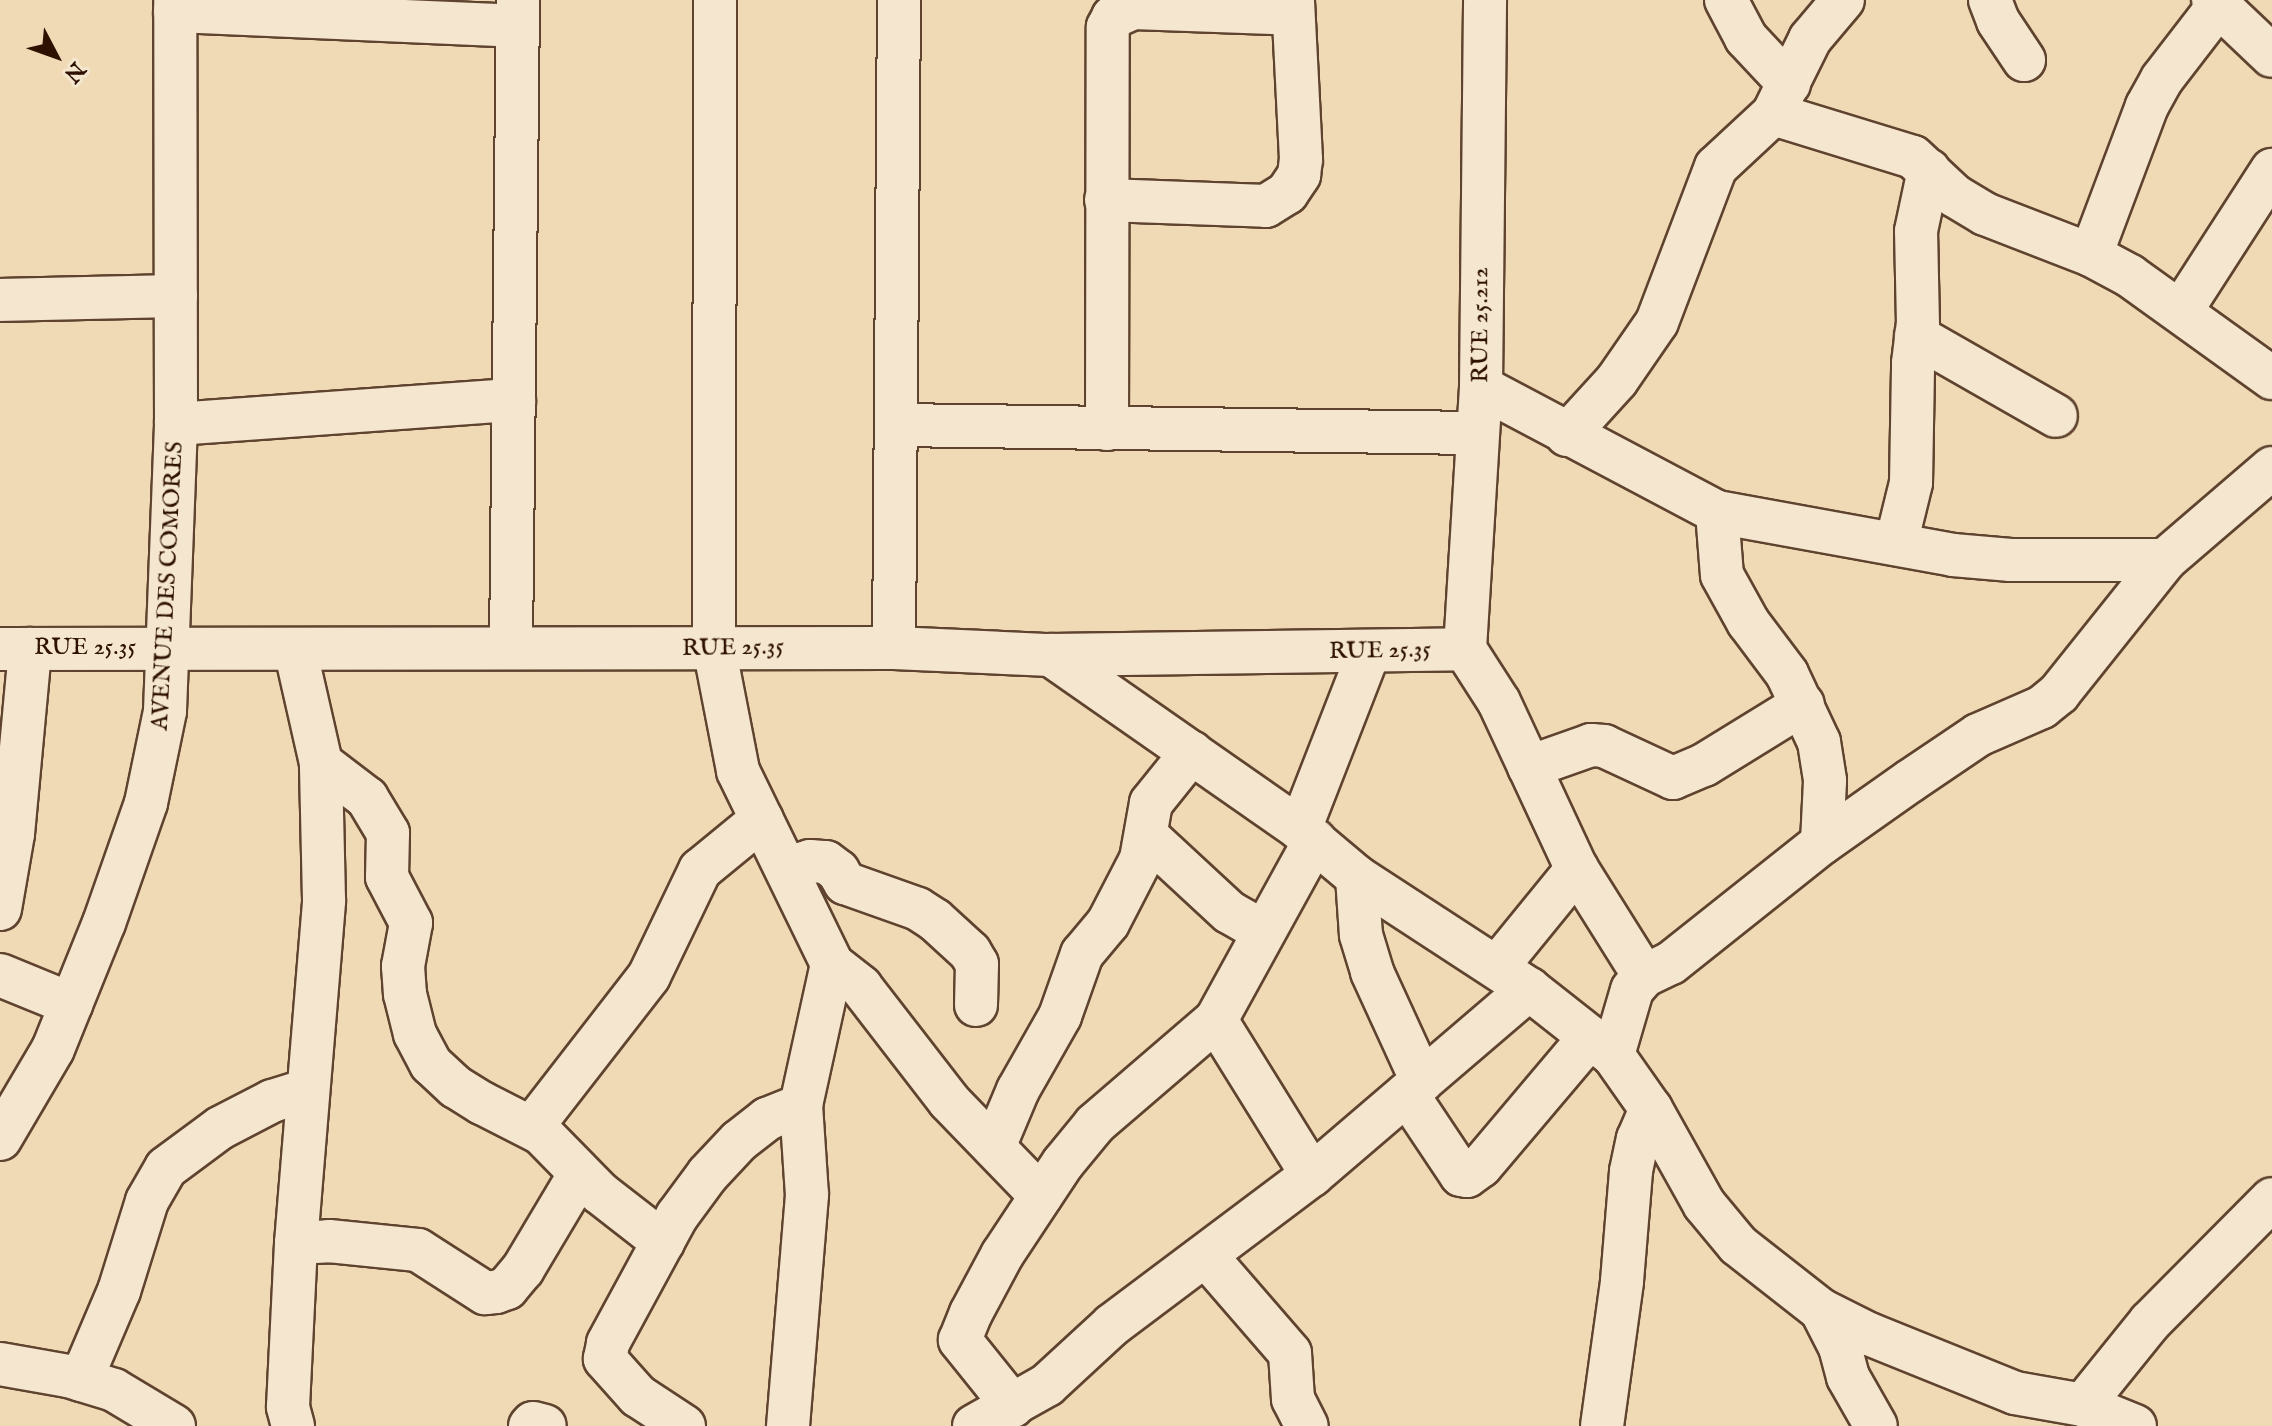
<!DOCTYPE html>
<html>
<head>
<meta charset="utf-8">
<style>
	body { margin:0 }
	#map { position:relative; width:2272px; height:1426px; overflow:hidden; background:#f0dab5; font-family:"IM FELL English",serif }
	div>[style] { position:absolute }
	.roads { filter:drop-shadow(2px 0 #5f432f) drop-shadow(-2px 0 #5f432f) drop-shadow(0 2px #5f432f) drop-shadow(0 -2px #5f432f) }
	.minor>* { height:42px; margin:-21px; padding:0 21px; transform-origin:21px; border-radius:21px; background:#f5e7cf }
	span { translate:-50% -50%; white-space:nowrap; text-align:center; line-height:1.15; -webkit-text-stroke:6px #f5e7cf; paint-order:stroke }
	.street-label { font-size:24px; color:#2f1102 }
	.north { position:absolute; left:16px; top:16px; width:80px; height:80px; -webkit-text-stroke:6px #f5e7cf; paint-order:stroke; rotate:131deg; font-size:22px; font-weight:700; line-height:32px; text-align:center; color:#2f1102 }
	.north::after { content:''; display:block; margin:auto; width:28px; height:36px; background:#2f1102; clip-path:polygon(50% 0,100% 100%,50% 72%,0 100%) }
</style>
</head>
<body>
<div id="map">
	<div class="roads">
		<div class="minor">
			<div style="left:715px;top:0;width:647px;rotate:90.09deg"></div>
			<div style="left:714px;top:647px;width:126px;rotate:79deg"></div>
			<div style="left:738px;top:771px;width:215px;rotate:64deg"></div>
			<div style="left:832px;top:964px;width:144px;rotate:102.4deg"></div>
			<div style="left:801px;top:1105px;width:90px;rotate:86.2deg"></div>
			<div style="left:807px;top:1195px;width:232px;rotate:94.7deg"></div>
			<div style="left:1726px;top:0;width:43px;rotate:62.2deg"></div>
			<div style="left:1746px;top:38px;width:63px;rotate:46.9deg"></div>
			<div style="left:1990px;top:0;width:22px;rotate:69deg"></div>
			<div style="left:1998px;top:21px;width:47px;rotate:56.3deg"></div>
			<div style="left:2213px;top:0;width:81px;rotate:43.5deg"></div>
			<div style="left:175px;top:11px;width:342px;rotate:2.5deg"></div>
			<div style="left:1773px;top:114px;width:146px;rotate:17.1deg"></div>
			<div style="left:1913px;top:157px;width:57px;rotate:42.9deg"></div>
			<div style="left:1955px;top:196px;width:35px;rotate:31deg"></div>
			<div style="left:1985px;top:214px;width:114px;rotate:21.1deg"></div>
			<div style="left:2091px;top:255px;width:44px;rotate:28.3deg"></div>
			<div style="left:2130px;top:276px;width:175px;rotate:35.7deg"></div>
			<div style="left:1106px;top:200px;width:160px;rotate:2.1deg"></div>
			<div style="left:1266px;top:206px;width:25px;rotate:-32deg"></div>
			<div style="left:1287px;top:193px;width:22px;rotate:-56deg"></div>
			<div style="left:1299px;top:175px;width:16px;rotate:-83deg"></div>
			<div style="left:1301px;top:159px;width:159px;rotate:-92.9deg"></div>
			<div style="left:2091px;top:255px;width:159px;rotate:-69.4deg"></div>
			<div style="left:2147px;top:106px;width:31px;rotate:-61deg"></div>
			<div style="left:2162px;top:79px;width:93px;rotate:-52.4deg"></div>
			<div style="left:0;top:300px;width:176px;rotate:-1.3deg"></div>
			<div style="left:2181px;top:311px;width:168px;rotate:-57.2deg"></div>
			<div style="left:1916px;top:336px;width:161px;rotate:29.7deg"></div>
			<div style="left:1481px;top:387px;width:267px;rotate:27.9deg"></div>
			<div style="left:1717px;top:512px;width:240px;rotate:10.3deg"></div>
			<div style="left:1953px;top:555px;width:58px;rotate:4.9deg"></div>
			<div style="left:2011px;top:560px;width:154px"></div>
			<div style="left:176px;top:424px;width:339px;rotate:-4.1deg"></div>
			<div style="left:896px;top:425px;width:582px;rotate:0.79deg"></div>
			<div style="left:1107px;top:429px;width:402px;rotate:-89.9deg"></div>
			<div style="left:1108px;top:27px;width:11px;rotate:-63deg"></div>
			<div style="left:1113px;top:17px;width:22px;rotate:-24deg"></div>
			<div style="left:1133px;top:8px;width:160px;rotate:2.1deg"></div>
			<div style="left:1567px;top:435px;width:74px;rotate:-47.7deg"></div>
			<div style="left:1617px;top:380px;width:70px;rotate:-55.4deg"></div>
			<div style="left:1657px;top:322px;width:166px;rotate:-69.2deg"></div>
			<div style="left:1716px;top:167px;width:78px;rotate:-42.9deg"></div>
			<div style="left:1773px;top:114px;width:84px;rotate:-63.7deg"></div>
			<div style="left:1810px;top:39px;width:51px;rotate:-49.8deg"></div>
			<div style="left:1717px;top:512px;width:63px;rotate:85.5deg"></div>
			<div style="left:1722px;top:575px;width:54px;rotate:61deg"></div>
			<div style="left:1748px;top:622px;width:65px;rotate:53.1deg"></div>
			<div style="left:1787px;top:674px;width:75px;rotate:64.8deg"></div>
			<div style="left:1819px;top:742px;width:39px;rotate:81deg"></div>
			<div style="left:1825px;top:781px;width:62px;rotate:92.8deg"></div>
			<div style="left:1896px;top:544px;width:63px;rotate:-76.2deg"></div>
			<div style="left:1911px;top:483px;width:120px;rotate:-89deg"></div>
			<div style="left:1913px;top:363px;width:38px;rotate:-83deg"></div>
			<div style="left:1918px;top:325px;width:94px;rotate:-91.2deg"></div>
			<div style="left:1916px;top:231px;width:62px;rotate:-78deg"></div>
			<div style="left:511px;top:648px;width:648px;rotate:-89.38deg"></div>
			<div style="left:894px;top:648px;width:648px;rotate:-89.56deg"></div>
			<div style="left:0;top:649px;width:894px;rotate:-0.06deg"></div>
			<div style="left:894px;top:648px;width:157px;rotate:2.6deg"></div>
			<div style="left:1051px;top:655px;width:414px;rotate:-0.8deg"></div>
			<div style="left:1465px;top:649px;width:63px;rotate:57.3deg"></div>
			<div style="left:1499px;top:702px;width:184px;rotate:65deg"></div>
			<div style="left:1577px;top:869px;width:126px;rotate:57.9deg"></div>
			<div style="left:1644px;top:976px;width:18px;rotate:131deg"></div>
			<div style="left:1632px;top:990px;width:68px;rotate:106.3deg"></div>
			<div style="left:1613px;top:1055px;width:66px;rotate:54.9deg"></div>
			<div style="left:1651px;top:1109px;width:109px;rotate:60.8deg"></div>
			<div style="left:1704px;top:1204px;width:53px;rotate:50.3deg"></div>
			<div style="left:1738px;top:1245px;width:105px;rotate:38.1deg"></div>
			<div style="left:1821px;top:1310px;width:54px;rotate:26.6deg"></div>
			<div style="left:1869px;top:1334px;width:157px;rotate:22deg"></div>
			<div style="left:2015px;top:1393px;width:69px;rotate:10deg"></div>
			<div style="left:2083px;top:1405px;width:56px;rotate:22deg"></div>
			<div style="left:1465px;top:649px;width:262px;rotate:-86.5deg"></div>
			<div style="left:1481px;top:387px;width:387px;rotate:-89.4deg"></div>
			<div style="left:1051px;top:655px;width:304px;rotate:34.9deg"></div>
			<div style="left:1300px;top:829px;width:75px;rotate:40.1deg"></div>
			<div style="left:1357px;top:877px;width:205px;rotate:33.1deg"></div>
			<div style="left:1529px;top:989px;width:107px;rotate:38.2deg"></div>
			<div style="left:321px;top:763px;width:58px;rotate:37.3deg"></div>
			<div style="left:367px;top:798px;width:41px;rotate:59deg"></div>
			<div style="left:388px;top:833px;width:44px;rotate:91.3deg"></div>
			<div style="left:387px;top:877px;width:52px;rotate:62.4deg"></div>
			<div style="left:411px;top:923px;width:44px;rotate:100.5deg"></div>
			<div style="left:403px;top:966px;width:28px;rotate:86deg"></div>
			<div style="left:405px;top:994px;width:41px;rotate:76deg"></div>
			<div style="left:415px;top:1034px;width:34px;rotate:62deg"></div>
			<div style="left:431px;top:1064px;width:34px;rotate:43deg"></div>
			<div style="left:456px;top:1087px;width:31px;rotate:32deg"></div>
			<div style="left:482px;top:1103px;width:66px;rotate:27deg"></div>
			<div style="left:541px;top:1133px;width:84px;rotate:45.5deg"></div>
			<div style="left:600px;top:1193px;width:80px;rotate:37.9deg"></div>
			<div style="left:1529px;top:767px;width:66px;rotate:-19.5deg"></div>
			<div style="left:1591px;top:745px;width:13px;rotate:4deg"></div>
			<div style="left:1604px;top:746px;width:76px;rotate:24.9deg"></div>
			<div style="left:1673px;top:778px;width:34px;rotate:-23deg"></div>
			<div style="left:1704px;top:765px;width:116px;rotate:-31.6deg"></div>
			<div style="left:1300px;top:829px;width:190px;rotate:-68.7deg"></div>
			<div style="left:1148px;top:837px;width:110px;rotate:42.8deg"></div>
			<div style="left:1229px;top:912px;width:40px;rotate:29.7deg"></div>
			<div style="left:786px;top:868px;width:25px;rotate:-16deg"></div>
			<div style="left:810px;top:861px;width:16px;rotate:4deg"></div>
			<div style="left:826px;top:862px;width:15px;rotate:37deg"></div>
			<div style="left:838px;top:871px;width:14px;rotate:60deg"></div>
			<div style="left:845px;top:883px;width:77px;rotate:19.6deg"></div>
			<div style="left:918px;top:909px;width:20px;rotate:33deg"></div>
			<div style="left:935px;top:920px;width:47px;rotate:42.4deg"></div>
			<div style="left:970px;top:952px;width:14px;rotate:60deg"></div>
			<div style="left:977px;top:964px;width:41px;rotate:91.4deg"></div>
			<div style="left:1357px;top:877px;width:58px;rotate:86.1deg"></div>
			<div style="left:1361px;top:935px;width:39px;rotate:73deg"></div>
			<div style="left:1372px;top:972px;width:120px;rotate:65.4deg"></div>
			<div style="left:0;top:909px;width:76px;rotate:-80.2deg"></div>
			<div style="left:13px;top:834px;width:186px;rotate:-84.7deg"></div>
			<div style="left:832px;top:964px;width:37px;rotate:38deg"></div>
			<div style="left:861px;top:987px;width:144px;rotate:52.3deg"></div>
			<div style="left:949px;top:1101px;width:132px;rotate:45.9deg"></div>
			<div style="left:1497px;top:967px;width:127px;rotate:-50.8deg"></div>
			<div style="left:0;top:975px;width:77px;rotate:22.2deg"></div>
			<div style="left:1644px;top:976px;width:30px;rotate:-26deg"></div>
			<div style="left:1671px;top:963px;width:193px;rotate:-38.5deg"></div>
			<div style="left:1822px;top:843px;width:108px;rotate:-35.2deg"></div>
			<div style="left:1910px;top:781px;width:82px;rotate:-34.1deg"></div>
			<div style="left:1978px;top:735px;width:70px;rotate:-23.6deg"></div>
			<div style="left:2042px;top:707px;width:22px;rotate:-39deg"></div>
			<div style="left:2059px;top:693px;width:170px;rotate:-51.4deg"></div>
			<div style="left:2165px;top:560px;width:141px;rotate:-40.7deg"></div>
			<div style="left:1407px;top:1094px;width:97px;rotate:56.3deg"></div>
			<div style="left:1461px;top:1175px;width:6px;rotate:9deg"></div>
			<div style="left:1467px;top:1176px;width:17px;rotate:-36deg"></div>
			<div style="left:1481px;top:1166px;width:169px;rotate:-49.8deg"></div>
			<div style="left:532px;top:1127px;width:191px;rotate:-52.2deg"></div>
			<div style="left:649px;top:976px;width:118px;rotate:-64.3deg"></div>
			<div style="left:700px;top:870px;width:80px;rotate:-39.4deg"></div>
			<div style="left:0;top:1139px;width:104px;rotate:-59.5deg"></div>
			<div style="left:53px;top:1049px;width:136px;rotate:-68deg"></div>
			<div style="left:104px;top:923px;width:127px;rotate:-70.7deg"></div>
			<div style="left:146px;top:803px;width:94px;rotate:-78.3deg"></div>
			<div style="left:165px;top:711px;width:287px;rotate:-87.8deg"></div>
			<div style="left:176px;top:424px;width:424px;rotate:-90.1deg"></div>
			<div style="left:994px;top:1147px;width:62px;rotate:-67.2deg"></div>
			<div style="left:1018px;top:1090px;width:85px;rotate:-60.4deg"></div>
			<div style="left:1060px;top:1016px;width:66px;rotate:-70.5deg"></div>
			<div style="left:1082px;top:954px;width:40px;rotate:-50deg"></div>
			<div style="left:1108px;top:923px;width:72px;rotate:-62.7deg"></div>
			<div style="left:1141px;top:859px;width:57px;rotate:-79.9deg"></div>
			<div style="left:1151px;top:803px;width:65px;rotate:-51.2deg"></div>
			<div style="left:1312px;top:1175px;width:182px;rotate:-121.8deg"></div>
			<div style="left:1216px;top:1020px;width:205px;rotate:-61.2deg"></div>
			<div style="left:296px;top:1243px;width:33px;rotate:-3deg"></div>
			<div style="left:329px;top:1241px;width:89px;rotate:5.8deg"></div>
			<div style="left:418px;top:1250px;width:80px;rotate:32.7deg"></div>
			<div style="left:485px;top:1293px;width:11px;rotate:-5deg"></div>
			<div style="left:496px;top:1292px;width:12px;rotate:-20deg"></div>
			<div style="left:507px;top:1288px;width:25px;rotate:-50deg"></div>
			<div style="left:523px;top:1269px;width:109px;rotate:-59.2deg"></div>
			<div style="left:1206px;top:1256px;width:128px;rotate:49.1deg"></div>
			<div style="left:1290px;top:1353px;width:46px;rotate:86.3deg"></div>
			<div style="left:1293px;top:1399px;width:30px;rotate:63deg"></div>
			<div style="left:1821px;top:1310px;width:42px;rotate:62.8deg"></div>
			<div style="left:1840px;top:1347px;width:31px;rotate:75deg"></div>
			<div style="left:1848px;top:1377px;width:56px;rotate:60.3deg"></div>
			<div style="left:0;top:1364px;width:69px;rotate:10deg"></div>
			<div style="left:68px;top:1376px;width:48px;rotate:16.9deg"></div>
			<div style="left:114px;top:1390px;width:70px;rotate:31deg"></div>
			<div style="left:81px;top:1380px;width:97px;rotate:-66.9deg"></div>
			<div style="left:119px;top:1291px;width:94px;rotate:-72.7deg"></div>
			<div style="left:147px;top:1201px;width:38px;rotate:-60deg"></div>
			<div style="left:166px;top:1168px;width:67px;rotate:-36.5deg"></div>
			<div style="left:220px;top:1128px;width:59px;rotate:-27.4deg"></div>
			<div style="left:272px;top:1101px;width:37px;rotate:-17deg"></div>
			<div style="left:2083px;top:1405px;width:107px;rotate:-51.1deg"></div>
			<div style="left:2150px;top:1322px;width:173px;rotate:-45.2deg"></div>
			<div style="left:1013px;top:1406px;width:85px;rotate:-128.8deg"></div>
			<div style="left:960px;top:1340px;width:29px;rotate:-68deg"></div>
			<div style="left:971px;top:1313px;width:66px;rotate:-61.9deg"></div>
			<div style="left:1002px;top:1255px;width:110px;rotate:-56.5deg"></div>
			<div style="left:1063px;top:1163px;width:50px;rotate:-50.6deg"></div>
			<div style="left:1095px;top:1124px;width:160px;rotate:-40.7deg"></div>
			<div style="left:293px;top:1426px;width:20px;rotate:-105deg"></div>
			<div style="left:288px;top:1407px;width:164px;rotate:-87.2deg"></div>
			<div style="left:296px;top:1243px;width:344px;rotate:-85.3deg"></div>
			<div style="left:324px;top:900px;width:137px;rotate:-91.3deg"></div>
			<div style="left:321px;top:763px;width:117px;rotate:-102.8deg"></div>
			<div style="left:530px;top:1426px;width:4px;rotate:-45deg"></div>
			<div style="left:533px;top:1423px;width:12px;rotate:14deg"></div>
			<div style="left:684px;top:1426px;width:55px;rotate:-146.9deg"></div>
			<div style="left:638px;top:1396px;width:50px;rotate:-131.7deg"></div>
			<div style="left:605px;top:1359px;width:16px;rotate:-79deg"></div>
			<div style="left:608px;top:1343px;width:145px;rotate:-61.5deg"></div>
			<div style="left:677px;top:1216px;width:52px;rotate:-53.6deg"></div>
			<div style="left:708px;top:1174px;width:45px;rotate:-46.8deg"></div>
			<div style="left:739px;top:1141px;width:36px;rotate:-38deg"></div>
			<div style="left:767px;top:1119px;width:37px;rotate:-22deg"></div>
			<div style="left:974px;top:1426px;width:84px;rotate:-29.3deg"></div>
			<div style="left:1047px;top:1385px;width:88px;rotate:-42.7deg"></div>
			<div style="left:1112px;top:1325px;width:250px;rotate:-36.9deg"></div>
			<div style="left:1312px;top:1175px;width:286px;rotate:-40.6deg"></div>
			<div style="left:1602px;top:1426px;width:146px;rotate:-82.1deg"></div>
			<div style="left:1622px;top:1281px;width:110px;rotate:-85.3deg"></div>
			<div style="left:1631px;top:1171px;width:33px;rotate:-78deg"></div>
			<div style="left:1638px;top:1139px;width:33px;rotate:-67deg"></div>
		</div>
	</div>
	<div class="street-label">
		<span style="left:1481px;top:325px;rotate:-90deg">RUE 25.212</span>
		<span style="left:168px;top:586px;rotate:-87deg">AVENUE DES COMORES</span>
		<span style="left:85px;top:648px">RUE 25.35</span>
		<span style="left:733px;top:648px;rotate:-1deg">RUE 25.35</span>
		<span style="left:1380px;top:651px;rotate:-1deg">RUE 25.35</span>
	</div>
	<div class="north">N</div>
</div>
</body>
</html>
